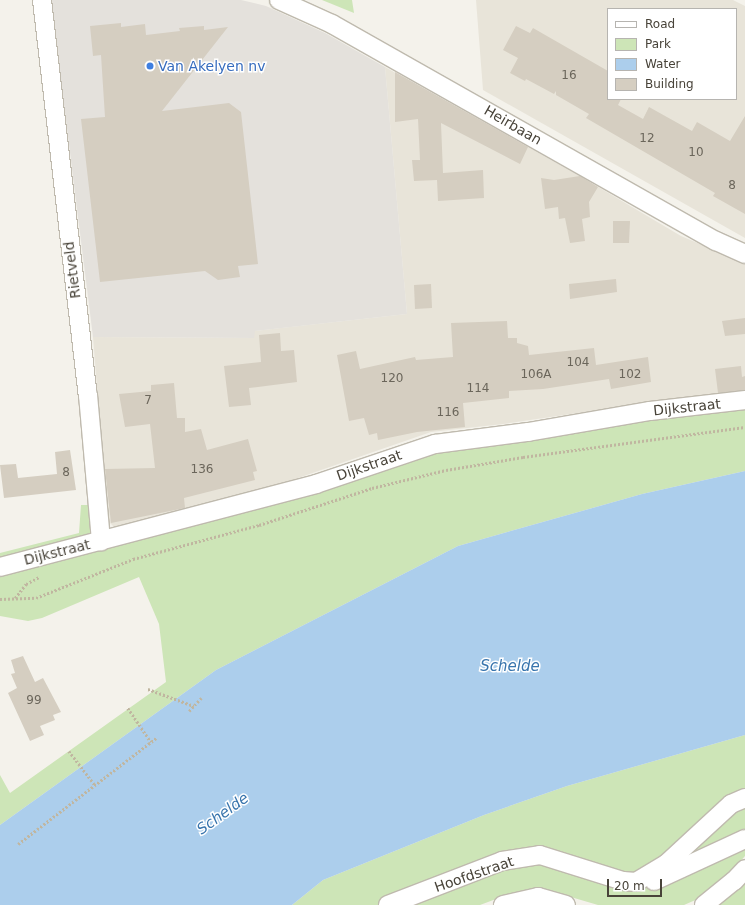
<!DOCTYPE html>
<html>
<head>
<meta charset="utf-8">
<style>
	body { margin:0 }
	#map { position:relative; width:745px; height:905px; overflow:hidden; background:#f4f2eb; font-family:"DejaVu Sans",sans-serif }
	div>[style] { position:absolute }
	.residential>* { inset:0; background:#e8e4d9 }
	.industrial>* { inset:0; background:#e4e1dc }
	.green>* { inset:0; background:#cde5b7 }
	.water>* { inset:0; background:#acceec }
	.building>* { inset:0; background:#d5cec1 }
	.path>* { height:2.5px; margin-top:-1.25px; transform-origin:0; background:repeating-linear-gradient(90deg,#c0b6a0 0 2px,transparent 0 4px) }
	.roads { filter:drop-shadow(1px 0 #bfbaae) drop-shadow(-1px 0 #bfbaae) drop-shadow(0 1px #bfbaae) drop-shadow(0 -1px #bfbaae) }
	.minor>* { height:18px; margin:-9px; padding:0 9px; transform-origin:9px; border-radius:9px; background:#fff }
	.dots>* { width:11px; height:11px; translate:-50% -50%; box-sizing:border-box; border:2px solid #fff; border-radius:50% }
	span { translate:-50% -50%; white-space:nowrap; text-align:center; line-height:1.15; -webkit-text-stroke:3px #fff; paint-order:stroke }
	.number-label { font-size:12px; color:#6b665b }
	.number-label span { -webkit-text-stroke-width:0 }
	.shop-label { font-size:14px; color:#366cbe }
	.left { translate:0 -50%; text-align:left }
	.street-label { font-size:14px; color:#484339 }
	.water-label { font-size:15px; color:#3975ad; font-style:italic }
	.legend { position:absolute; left:607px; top:8px; width:130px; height:92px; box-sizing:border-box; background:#fff; border:1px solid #b6b4b0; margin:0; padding:5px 7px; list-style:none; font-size:12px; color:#484339 }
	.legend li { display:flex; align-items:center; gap:8px; height:20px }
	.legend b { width:20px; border:1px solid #b6b4b0 }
	.scale { position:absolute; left:607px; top:879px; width:55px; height:18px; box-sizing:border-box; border:2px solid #484339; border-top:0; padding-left:5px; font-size:12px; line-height:14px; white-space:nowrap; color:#484339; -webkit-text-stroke:3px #fff; paint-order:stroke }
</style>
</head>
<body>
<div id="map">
	<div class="residential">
		<div style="clip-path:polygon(evenodd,476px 0,733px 0,745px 6px,745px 238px,483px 90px,476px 0,608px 9px,736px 9px,736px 99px,608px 99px,608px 9px)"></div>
		<div style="clip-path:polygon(385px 67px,578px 175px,681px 236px,745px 263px,745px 395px,680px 398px,503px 424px,431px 432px,272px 487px,117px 530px,109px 522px,105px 487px,93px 337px,254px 338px,254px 331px,407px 314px)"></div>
	</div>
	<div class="industrial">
		<div style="clip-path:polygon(51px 0,241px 0,266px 6px,325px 33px,385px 67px,407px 314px,255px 331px,254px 338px,93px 337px)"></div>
	</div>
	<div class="green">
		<div style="clip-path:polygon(322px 0,352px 0,354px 13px)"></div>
		<div style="clip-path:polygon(745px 404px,745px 471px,642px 494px,458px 546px,216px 670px,0 825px,0 775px,10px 793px,166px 682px,159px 624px,139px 577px,42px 618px,28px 621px,0 616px,0 553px,79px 533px,81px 505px,93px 505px,92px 530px,84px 541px,404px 457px)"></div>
		<div style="clip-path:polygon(745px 735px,745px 856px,728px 875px,700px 898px,684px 905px,598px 905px,540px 888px,512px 893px,480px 905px,292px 905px,323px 880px,484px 815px,567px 786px)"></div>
		<div style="clip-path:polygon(745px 876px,745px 905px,710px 905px)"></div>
	</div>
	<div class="water">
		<div style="clip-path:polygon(745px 471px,745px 735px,567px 786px,484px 815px,323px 880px,292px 905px,0 905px,0 825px,216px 670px,458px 546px,642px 494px)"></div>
	</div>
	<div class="building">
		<div style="clip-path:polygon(121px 23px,121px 27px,145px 24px,146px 35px,180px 31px,179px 28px,204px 26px,204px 30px,228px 27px,162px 111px,229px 103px,241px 112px,258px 264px,238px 266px,240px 277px,218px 280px,205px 271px,100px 282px,81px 119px,105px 117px,101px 55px,93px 56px,90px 26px)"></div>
		<div style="clip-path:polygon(516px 26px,530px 33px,533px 28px,608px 71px,608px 99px,621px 99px,618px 105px,643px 119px,649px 107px,692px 131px,697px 122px,730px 141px,745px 116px,745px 214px,713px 196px,715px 193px,586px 118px,589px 114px,556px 95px,556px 91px,554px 94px,526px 79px,525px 81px,510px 73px,518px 58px,503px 50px)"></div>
		<div style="clip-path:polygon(395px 72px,528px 147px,520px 164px,441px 123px,443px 173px,483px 170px,484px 198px,438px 201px,437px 180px,414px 181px,412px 160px,420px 160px,418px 119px,395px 122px)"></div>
		<div style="clip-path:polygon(580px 176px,598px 187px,589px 202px,590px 217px,582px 219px,585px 241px,570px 243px,565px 218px,559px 219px,558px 207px,545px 209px,541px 178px,554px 180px)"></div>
		<div style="clip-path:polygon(613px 221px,630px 221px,629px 243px,613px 243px)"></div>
		<div style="clip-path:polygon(616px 279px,617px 292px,570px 299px,569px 284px)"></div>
		<div style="clip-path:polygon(431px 284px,432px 308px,415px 309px,414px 285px)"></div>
		<div style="clip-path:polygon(745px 318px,745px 334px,725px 336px,722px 321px)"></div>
		<div style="clip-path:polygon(507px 321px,508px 338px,517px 338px,517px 343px,528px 346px,529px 355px,594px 348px,596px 365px,648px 357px,651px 382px,611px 389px,609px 379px,543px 389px,509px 391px,509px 398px,463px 403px,465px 427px,417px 432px,378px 440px,377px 433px,369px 435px,364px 418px,349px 421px,337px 355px,356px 351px,360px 369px,415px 357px,416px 360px,453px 357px,451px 323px)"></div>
		<div style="clip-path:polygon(280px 333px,281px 351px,294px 350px,297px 382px,249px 388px,251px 405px,229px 407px,224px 366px,261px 362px,259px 335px)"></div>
		<div style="clip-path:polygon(741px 366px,742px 377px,745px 376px,745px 390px,718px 393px,715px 369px)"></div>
		<div style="clip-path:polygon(174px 383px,177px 418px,185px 418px,185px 432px,201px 429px,207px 450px,248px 439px,257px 471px,253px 472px,255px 480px,184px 498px,185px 508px,111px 523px,105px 469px,155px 468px,150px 424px,125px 427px,119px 394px,151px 391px,151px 385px)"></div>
		<div style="clip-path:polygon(70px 450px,76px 490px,4px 498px,0 465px,16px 464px,18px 478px,57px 474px,55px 452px)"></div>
		<div style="clip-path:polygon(23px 656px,35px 682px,43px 678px,61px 712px,53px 715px,55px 720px,40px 726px,44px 735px,30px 741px,8px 693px,17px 688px,11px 674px,15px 673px,11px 660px)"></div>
	</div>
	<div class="path">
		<div style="left:15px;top:598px;width:18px;rotate:-52deg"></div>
		<div style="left:26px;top:584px;width:15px;rotate:-28deg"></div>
		<div style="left:0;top:599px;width:36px;rotate:-2deg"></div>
		<div style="left:36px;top:598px;width:105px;rotate:-21.9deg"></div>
		<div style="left:133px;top:559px;width:131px;rotate:-15.1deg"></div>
		<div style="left:259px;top:525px;width:119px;rotate:-18.1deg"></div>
		<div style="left:372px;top:488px;width:76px;rotate:-13.7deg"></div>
		<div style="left:446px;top:470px;width:78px;rotate:-9.6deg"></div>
		<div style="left:523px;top:457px;width:224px;rotate:-7.7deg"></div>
		<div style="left:148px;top:689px;width:49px;rotate:20.3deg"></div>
		<div style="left:128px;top:708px;width:41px;rotate:55.9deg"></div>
		<div style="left:189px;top:711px;width:18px;rotate:-47deg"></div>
		<div style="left:69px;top:751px;width:43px;rotate:52.6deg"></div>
		<div style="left:18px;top:844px;width:174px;rotate:-37.5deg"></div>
	</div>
	<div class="roads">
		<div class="minor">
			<div style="left:42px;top:0;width:398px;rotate:83.4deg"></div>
			<div style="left:88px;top:395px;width:147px;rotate:84.9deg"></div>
			<div style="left:279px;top:0;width:58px;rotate:24.4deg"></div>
			<div style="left:332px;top:24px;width:441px;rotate:29.5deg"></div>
			<div style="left:716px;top:241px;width:32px;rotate:24deg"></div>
			<div style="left:0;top:567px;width:327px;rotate:-14.7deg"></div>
			<div style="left:316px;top:484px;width:126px;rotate:-18.6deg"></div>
			<div style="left:435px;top:444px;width:94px;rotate:-7.4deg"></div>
			<div style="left:528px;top:432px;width:124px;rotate:-9.8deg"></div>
			<div style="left:650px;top:411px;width:96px;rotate:-6.6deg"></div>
			<div style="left:654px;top:881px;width:100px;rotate:-24.8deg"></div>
			<div style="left:388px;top:905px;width:122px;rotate:-21.1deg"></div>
			<div style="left:502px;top:861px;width:38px;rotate:-9deg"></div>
			<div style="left:540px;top:855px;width:87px;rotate:17.4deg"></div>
			<div style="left:623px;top:881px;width:13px;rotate:4deg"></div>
			<div style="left:636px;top:882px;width:35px;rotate:-31deg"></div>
			<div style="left:666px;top:864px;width:88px;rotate:-42.7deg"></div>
			<div style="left:731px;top:804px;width:15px;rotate:-23deg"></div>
			<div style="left:503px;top:905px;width:36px;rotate:-13deg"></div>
			<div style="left:538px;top:897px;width:29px;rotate:16deg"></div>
			<div style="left:704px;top:905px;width:38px;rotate:-39deg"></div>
			<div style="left:734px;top:881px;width:16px;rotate:-47deg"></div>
		</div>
	</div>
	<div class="dots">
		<div style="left:150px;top:66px;background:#3f7fe0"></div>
	</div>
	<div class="number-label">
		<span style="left:569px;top:76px">16</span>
		<span style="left:647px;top:139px">12</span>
		<span style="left:696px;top:153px">10</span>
		<span style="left:732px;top:186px">8</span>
		<span style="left:578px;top:363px">104</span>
		<span style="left:536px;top:375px">106A</span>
		<span style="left:630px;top:375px">102</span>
		<span style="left:392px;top:379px">120</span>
		<span style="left:478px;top:389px">114</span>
		<span style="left:148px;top:401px">7</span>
		<span style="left:448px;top:413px">116</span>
		<span style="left:202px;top:470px">136</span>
		<span style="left:66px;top:473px">8</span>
		<span style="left:34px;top:701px">99</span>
	</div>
	<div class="shop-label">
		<span class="left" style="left:158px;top:66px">Van Akelyen nv</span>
	</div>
	<div class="street-label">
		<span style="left:513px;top:125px;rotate:30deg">Heirbaan</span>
		<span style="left:72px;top:270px;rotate:-97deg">Rietveld</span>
		<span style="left:687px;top:407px;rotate:-6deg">Dijkstraat</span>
		<span style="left:369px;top:465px;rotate:-19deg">Dijkstraat</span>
		<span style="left:57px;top:552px;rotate:-14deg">Dijkstraat</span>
		<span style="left:474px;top:874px;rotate:-19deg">Hoofdstraat</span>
	</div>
	<div class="water-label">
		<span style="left:510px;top:667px">Schelde</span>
		<span style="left:223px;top:814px;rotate:-36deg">Schelde</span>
	</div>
	<ul class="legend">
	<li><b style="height:5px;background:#fff"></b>Road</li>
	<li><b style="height:11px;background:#cde5b7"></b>Park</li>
	<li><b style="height:11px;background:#acceec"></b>Water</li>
	<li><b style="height:11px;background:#d5cec1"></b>Building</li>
	</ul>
	<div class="scale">20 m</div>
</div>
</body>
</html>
